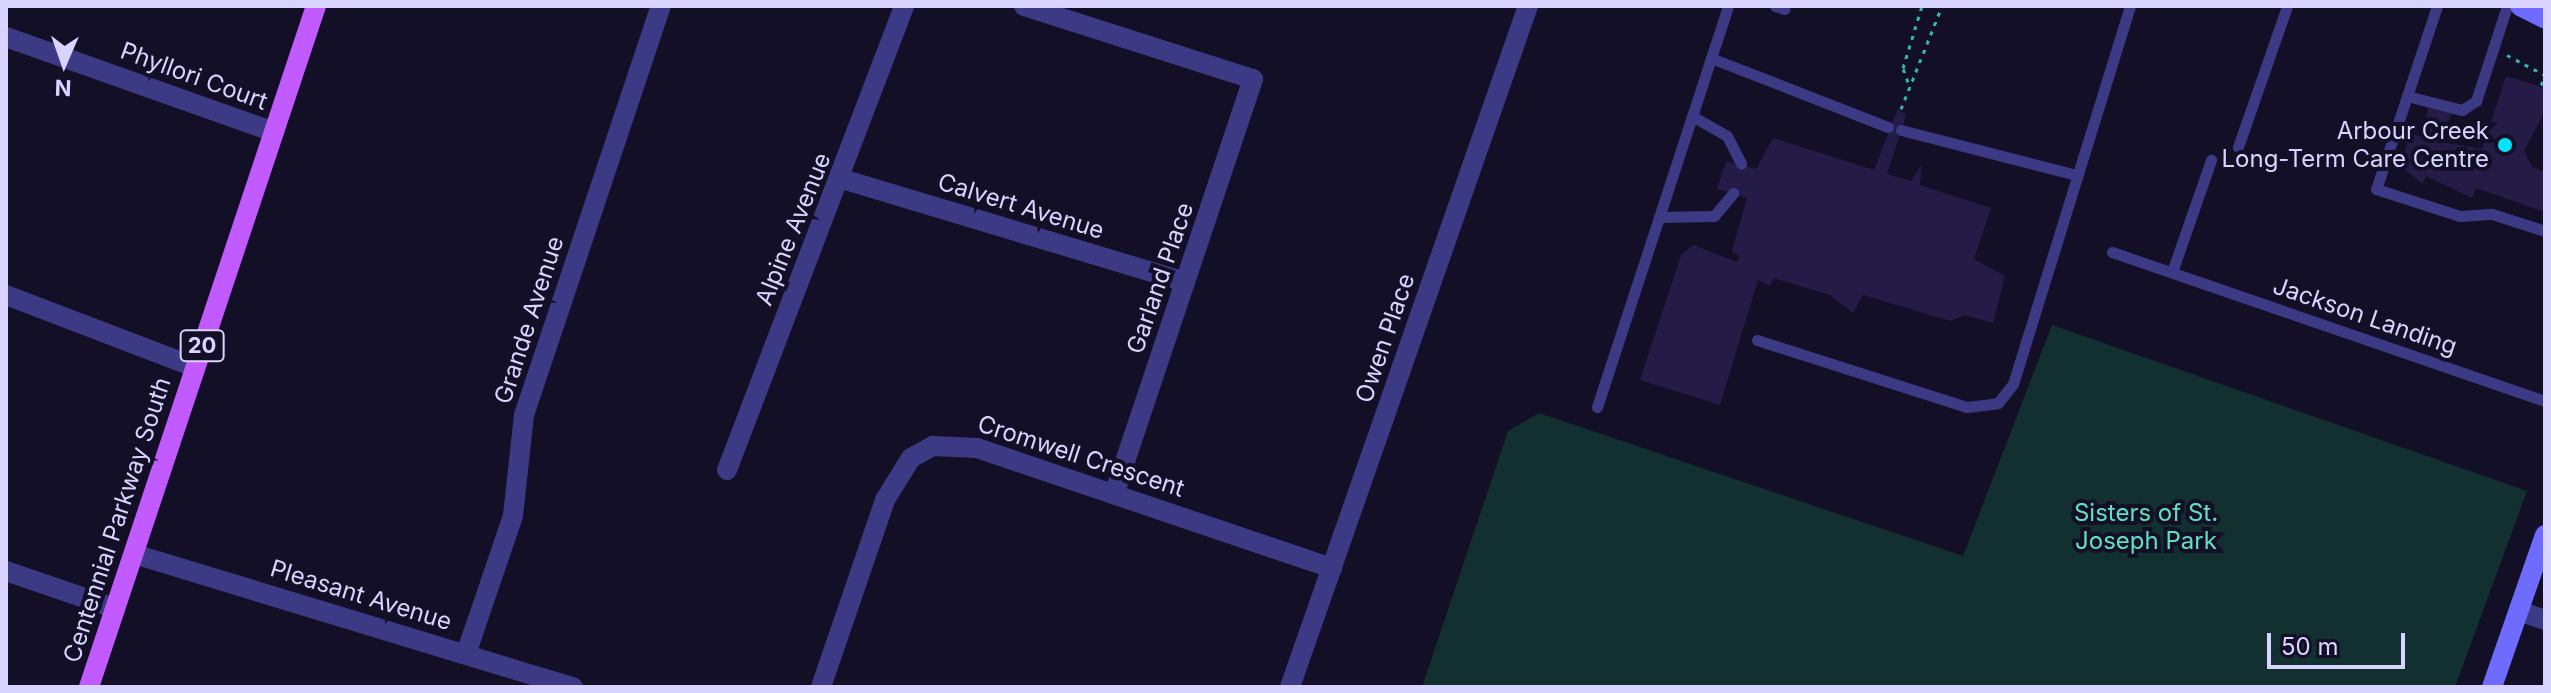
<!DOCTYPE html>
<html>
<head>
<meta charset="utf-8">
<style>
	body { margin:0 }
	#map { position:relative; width:2551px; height:693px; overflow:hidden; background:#130f26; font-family:Inter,sans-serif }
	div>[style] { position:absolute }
	.green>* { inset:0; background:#12302f }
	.building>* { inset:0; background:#241b47 }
	.path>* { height:3px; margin-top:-1.5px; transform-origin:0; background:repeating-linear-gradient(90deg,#2fb8b0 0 4px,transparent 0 10px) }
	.lane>* { height:11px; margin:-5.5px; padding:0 5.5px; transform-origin:5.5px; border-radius:5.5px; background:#3d3a85 }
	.street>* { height:20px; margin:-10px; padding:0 10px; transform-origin:10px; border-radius:10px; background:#3d3a85 }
	.secondary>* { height:20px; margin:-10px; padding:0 10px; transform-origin:10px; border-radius:10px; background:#6f6bff }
	.primary>* { height:20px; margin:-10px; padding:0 10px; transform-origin:10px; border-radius:10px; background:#c25bff }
	.dots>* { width:22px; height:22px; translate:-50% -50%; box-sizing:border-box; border:4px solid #130f26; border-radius:50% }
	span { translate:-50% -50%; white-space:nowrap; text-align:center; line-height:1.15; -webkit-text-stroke:8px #130f26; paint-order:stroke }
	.shield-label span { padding:2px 6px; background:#130f26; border:2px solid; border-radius:6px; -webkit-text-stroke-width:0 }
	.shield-label { font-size:22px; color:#d9d4ff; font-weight:700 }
	.street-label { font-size:24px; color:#d9d4ff }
	.poi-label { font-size:24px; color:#d9d4ff }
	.right { translate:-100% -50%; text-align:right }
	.park-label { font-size:24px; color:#5fe0c0 }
	.frame { position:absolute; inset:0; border:8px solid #d9d4ff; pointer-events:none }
	.north { position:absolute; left:24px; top:24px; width:80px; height:80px; -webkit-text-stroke:6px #130f26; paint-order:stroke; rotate:182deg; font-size:22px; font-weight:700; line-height:32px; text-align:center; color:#d9d4ff }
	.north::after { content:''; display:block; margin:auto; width:28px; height:36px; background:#d9d4ff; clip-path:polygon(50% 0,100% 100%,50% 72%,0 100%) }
	.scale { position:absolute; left:2267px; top:633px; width:138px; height:36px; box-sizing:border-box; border:4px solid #d9d4ff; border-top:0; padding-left:10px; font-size:24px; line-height:28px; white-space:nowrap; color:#d9d4ff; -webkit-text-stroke:6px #130f26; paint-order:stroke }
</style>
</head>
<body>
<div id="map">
	<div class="green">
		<div style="clip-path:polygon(2052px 325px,2527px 491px,2455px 687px,1422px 687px,1508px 431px,1539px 413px,1963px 556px)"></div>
	</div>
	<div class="building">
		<div style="clip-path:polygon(2506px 76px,2545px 88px,2545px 111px,2524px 151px,2532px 167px,2545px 172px,2545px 212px,2476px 188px,2472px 198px,2426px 176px,2423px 184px,2400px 166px,2411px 133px,2421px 137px,2429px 105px,2453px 113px,2435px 141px,2482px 149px)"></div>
		<div style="clip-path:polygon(1898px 108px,1906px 116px,1887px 174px,1911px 181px,1922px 164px,1920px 185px,1991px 208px,1974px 259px,2005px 276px,1993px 323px,1965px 315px,1950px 321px,1863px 295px,1853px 313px,1830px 295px,1774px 278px,1770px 286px,1758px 280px,1720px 405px,1640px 380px,1681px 255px,1693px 245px,1737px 262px,1739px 256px,1732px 251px,1747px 198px,1717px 189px,1726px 161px,1756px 169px,1773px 138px,1874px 170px)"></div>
	</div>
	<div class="path">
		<div style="left:2507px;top:55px;width:43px;rotate:27.8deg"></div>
		<div style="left:1908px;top:82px;width:15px;rotate:-110deg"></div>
		<div style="left:1903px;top:68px;width:65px;rotate:-73deg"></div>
		<div style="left:2541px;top:85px;width:9px;rotate:-63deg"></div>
		<div style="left:1901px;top:109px;width:111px;rotate:-68.3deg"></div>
	</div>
	<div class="lane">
		<div style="left:1775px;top:6px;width:10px;rotate:17deg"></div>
		<div style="left:2437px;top:6px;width:193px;rotate:108.4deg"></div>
		<div style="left:2376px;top:189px;width:88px;rotate:17.8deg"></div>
		<div style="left:2460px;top:216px;width:32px;rotate:-4deg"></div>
		<div style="left:2492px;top:214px;width:56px;rotate:17.8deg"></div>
		<div style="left:1711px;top:58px;width:190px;rotate:21.3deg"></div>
		<div style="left:2407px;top:96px;width:57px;rotate:14.3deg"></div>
		<div style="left:2462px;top:110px;width:17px;rotate:-33deg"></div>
		<div style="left:2476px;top:101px;width:100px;rotate:-71.9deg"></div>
		<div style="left:1692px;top:116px;width:40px;rotate:29.7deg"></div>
		<div style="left:1727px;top:136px;width:31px;rotate:63deg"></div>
		<div style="left:1901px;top:130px;width:181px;rotate:14.4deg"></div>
		<div style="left:2238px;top:147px;width:149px;rotate:-70.8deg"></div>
		<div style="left:1659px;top:217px;width:55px;rotate:-1deg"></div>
		<div style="left:1714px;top:216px;width:30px;rotate:-50deg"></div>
		<div style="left:2112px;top:252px;width:458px;rotate:19deg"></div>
		<div style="left:2172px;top:272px;width:119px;rotate:-70.8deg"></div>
		<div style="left:1757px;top:340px;width:220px;rotate:17.7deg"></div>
		<div style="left:1967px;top:407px;width:31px;rotate:-7deg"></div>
		<div style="left:1998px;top:403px;width:24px;rotate:-52deg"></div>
		<div style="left:2013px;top:384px;width:396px;rotate:-72.8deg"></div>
		<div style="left:1597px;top:407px;width:422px;rotate:-71.9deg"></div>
	</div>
	<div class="street">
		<div style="left:1024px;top:6px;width:240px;rotate:17.7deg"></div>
		<div style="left:1253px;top:79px;width:438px;rotate:108.5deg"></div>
		<div style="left:6px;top:37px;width:284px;rotate:19.5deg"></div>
		<div style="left:842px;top:179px;width:358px;rotate:16.7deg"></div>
		<div style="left:6px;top:295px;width:202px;rotate:20.9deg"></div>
		<div style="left:727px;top:470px;width:497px;rotate:-69.1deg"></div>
		<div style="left:134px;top:554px;width:459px;rotate:16.9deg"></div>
		<div style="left:6px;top:571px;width:114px;rotate:18.9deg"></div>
		<div style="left:2519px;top:611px;width:28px;rotate:19deg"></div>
		<div style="left:466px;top:654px;width:146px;rotate:-71.2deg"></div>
		<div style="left:513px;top:516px;width:102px;rotate:-83.8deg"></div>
		<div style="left:524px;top:415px;width:431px;rotate:-71.5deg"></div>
		<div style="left:821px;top:687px;width:198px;rotate:-71.1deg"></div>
		<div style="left:885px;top:500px;width:49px;rotate:-58.2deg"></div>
		<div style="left:911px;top:458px;width:25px;rotate:-29deg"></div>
		<div style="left:933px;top:446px;width:44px;rotate:2.6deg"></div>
		<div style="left:977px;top:448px;width:375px;rotate:18.7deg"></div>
		<div style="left:1290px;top:687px;width:721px;rotate:-70.74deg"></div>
	</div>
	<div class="secondary">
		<div style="left:2520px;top:6px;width:28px;rotate:27deg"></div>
		<div style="left:2492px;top:687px;width:161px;rotate:-70.8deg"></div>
	</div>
	<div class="primary">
		<div style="left:89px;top:687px;width:718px;rotate:-71.57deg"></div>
	</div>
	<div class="dots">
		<div style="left:2505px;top:145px;background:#00e5ff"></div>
	</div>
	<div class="shield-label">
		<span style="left:202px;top:346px">20</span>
	</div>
	<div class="street-label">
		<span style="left:194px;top:76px;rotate:20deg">Phyllori Court</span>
		<span style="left:1021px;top:206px;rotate:17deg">Calvert Avenue</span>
		<span style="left:793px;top:229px;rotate:-68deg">Alpine Avenue</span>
		<span style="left:1160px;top:278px;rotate:-71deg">Garland Place</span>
		<span style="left:2365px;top:316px;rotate:19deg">Jackson Landing</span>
		<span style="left:529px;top:320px;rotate:-72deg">Grande Avenue</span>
		<span style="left:1385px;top:338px;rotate:-71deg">Owen Place</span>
		<span style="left:1081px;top:456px;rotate:18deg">Cromwell Crescent</span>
		<span style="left:117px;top:520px;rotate:-72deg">Centennial Parkway South</span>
		<span style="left:361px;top:595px;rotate:17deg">Pleasant Avenue</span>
	</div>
	<div class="poi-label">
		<span class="right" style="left:2489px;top:145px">Arbour Creek<br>Long-Term Care Centre</span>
	</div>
	<div class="park-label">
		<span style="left:2146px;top:527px">Sisters of St.<br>Joseph Park</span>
	</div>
	<div class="frame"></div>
	<div class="north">N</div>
	<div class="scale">50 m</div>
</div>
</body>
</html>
